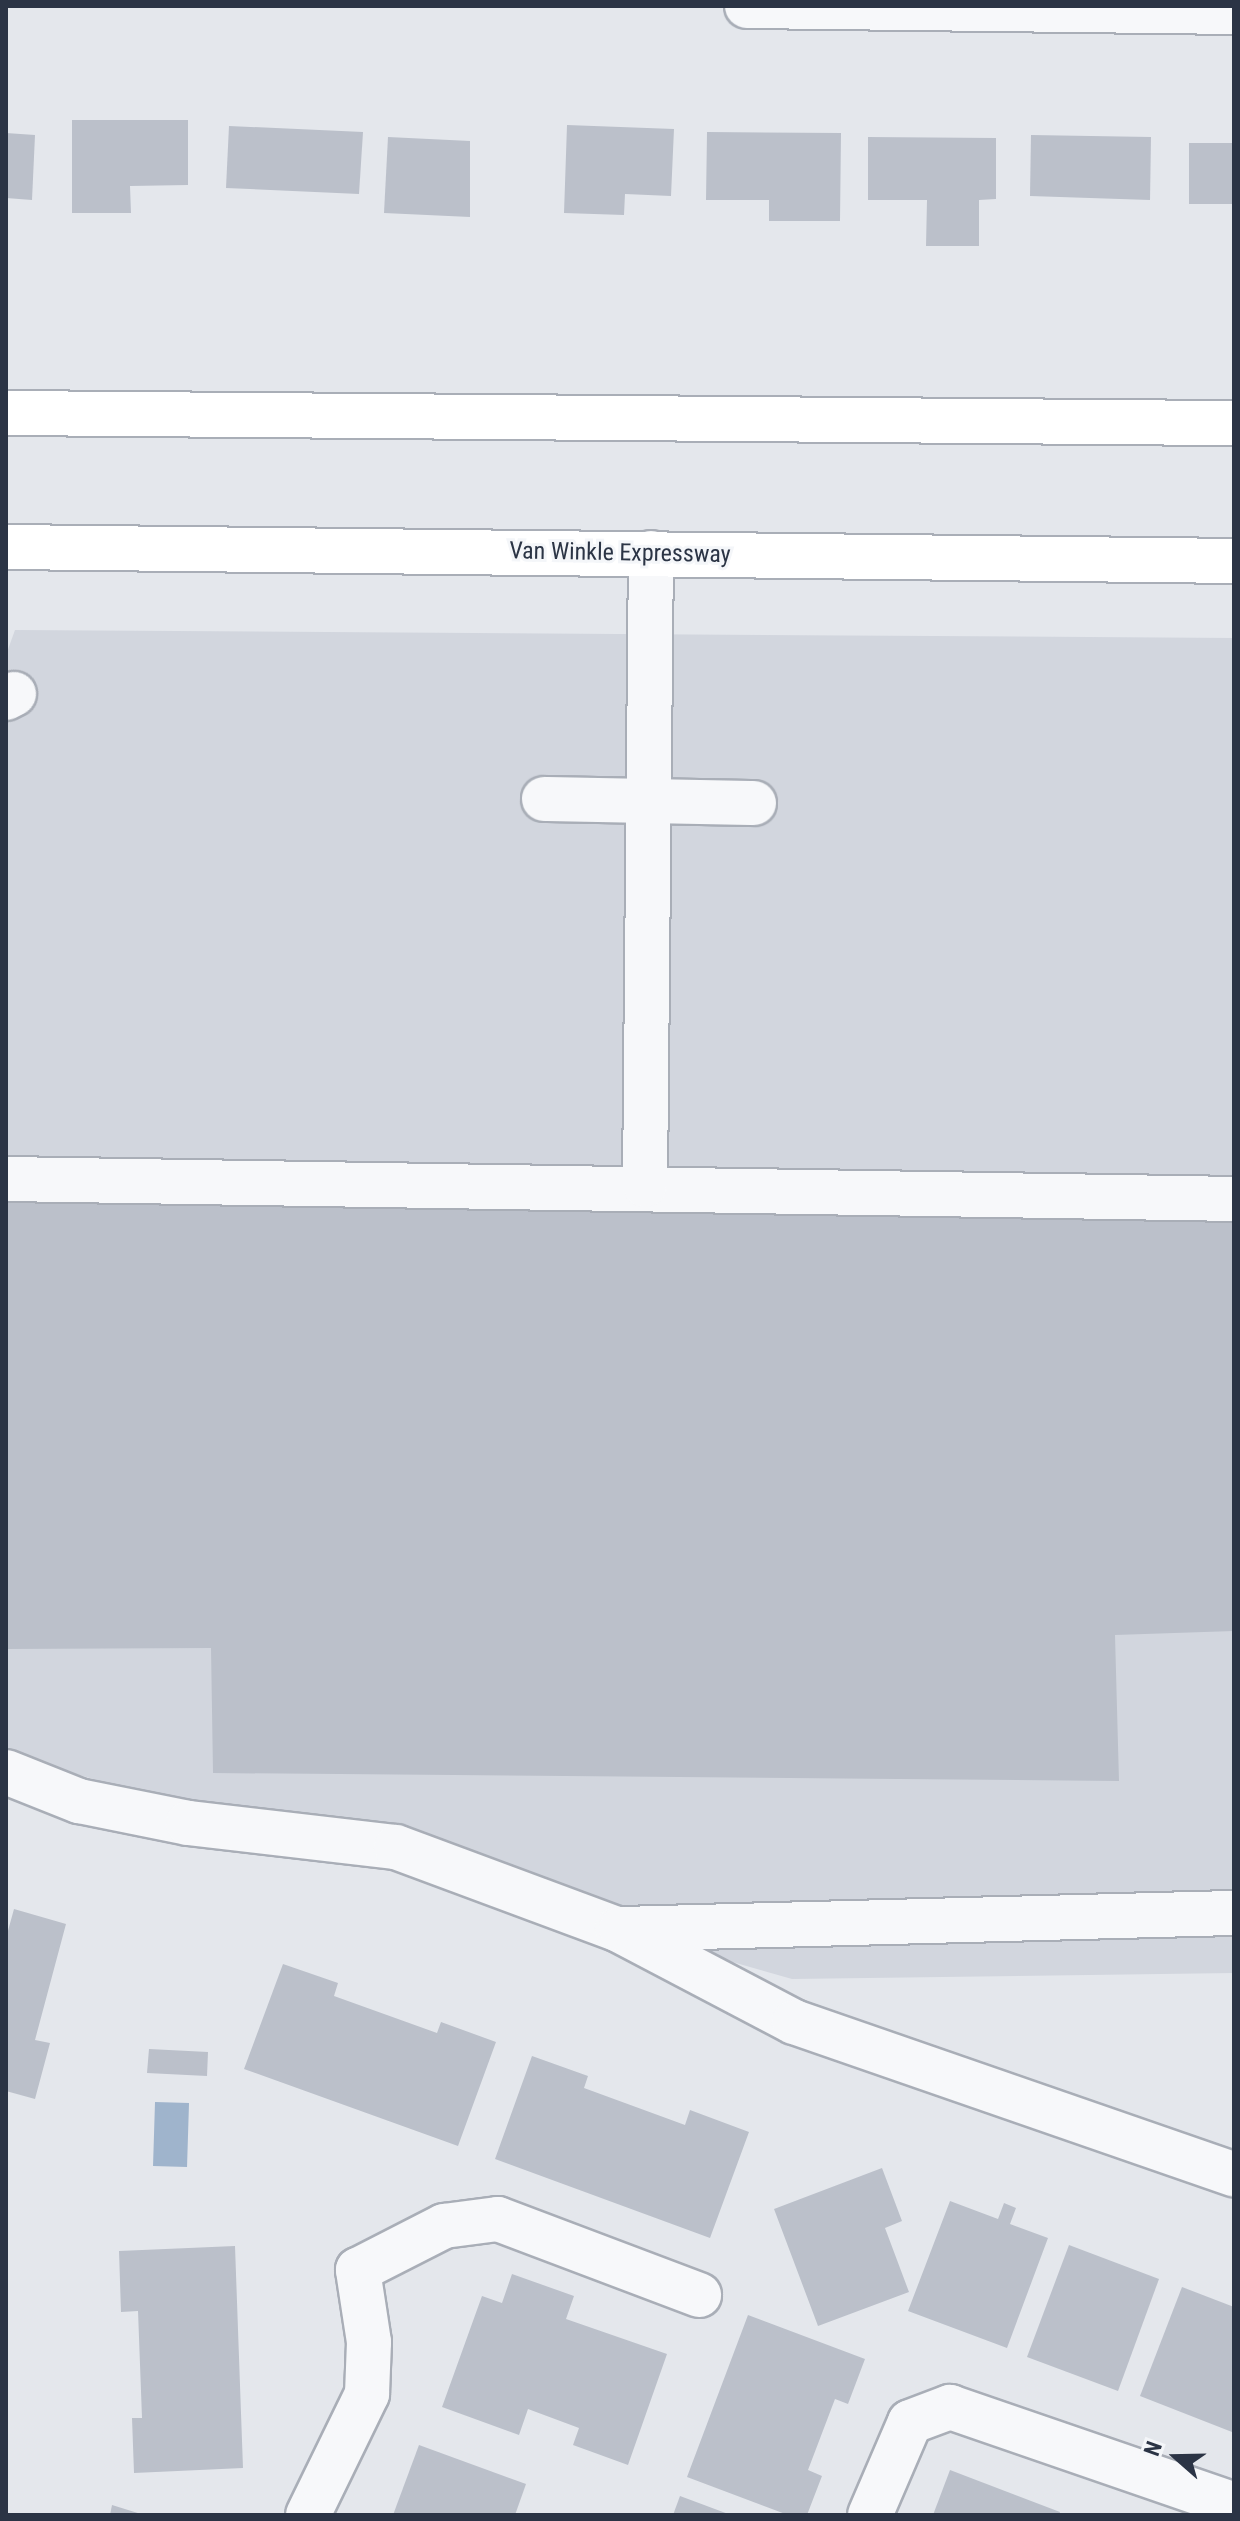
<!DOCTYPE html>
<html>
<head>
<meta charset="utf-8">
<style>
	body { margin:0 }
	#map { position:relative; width:1240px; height:2521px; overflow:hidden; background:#e4e7ec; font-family:"Roboto Condensed",sans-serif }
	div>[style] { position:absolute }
	.built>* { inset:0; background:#d2d6de }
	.water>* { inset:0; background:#9fb4cc }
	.building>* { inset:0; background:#bbc0ca }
	.roads { filter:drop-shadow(2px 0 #a9aeb7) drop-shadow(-2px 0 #a9aeb7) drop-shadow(0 2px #a9aeb7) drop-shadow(0 -2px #a9aeb7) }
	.minor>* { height:44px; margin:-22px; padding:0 22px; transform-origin:22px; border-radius:22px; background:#f7f8fa }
	.major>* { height:44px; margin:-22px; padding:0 22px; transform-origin:22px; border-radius:22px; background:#fff }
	span { translate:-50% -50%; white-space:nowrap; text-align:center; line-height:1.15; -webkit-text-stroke:6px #f4f6f9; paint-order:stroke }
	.street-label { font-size:24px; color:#2b3445 }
	.frame { position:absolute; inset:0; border:8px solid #2b3445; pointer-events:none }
	.north { position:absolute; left:1136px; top:2417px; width:80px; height:80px; -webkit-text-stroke:6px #f4f6f9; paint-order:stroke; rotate:290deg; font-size:22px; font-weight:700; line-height:32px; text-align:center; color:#2b3445 }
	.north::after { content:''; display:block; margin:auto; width:28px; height:36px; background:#2b3445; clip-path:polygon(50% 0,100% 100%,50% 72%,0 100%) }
</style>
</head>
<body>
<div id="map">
	<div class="built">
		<div style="clip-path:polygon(15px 630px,1234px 638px,1234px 1973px,792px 1979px,6px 1754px,6px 655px)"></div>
	</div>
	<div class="water">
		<div style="clip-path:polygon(155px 2102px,189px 2103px,187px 2167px,153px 2166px)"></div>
	</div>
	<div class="building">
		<div style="clip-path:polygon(72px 120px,188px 120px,188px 185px,130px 186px,131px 213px,72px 213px)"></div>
		<div style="clip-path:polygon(567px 125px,674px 129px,671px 196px,625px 194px,624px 215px,564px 213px)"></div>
		<div style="clip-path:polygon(229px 126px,363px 132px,359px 194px,226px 188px)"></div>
		<div style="clip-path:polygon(707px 132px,841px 133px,840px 221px,769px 221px,769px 200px,706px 200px)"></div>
		<div style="clip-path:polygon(6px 133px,35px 135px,32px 200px,6px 198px)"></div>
		<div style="clip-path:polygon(1031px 135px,1151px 137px,1150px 200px,1030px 196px)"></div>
		<div style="clip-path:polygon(388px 137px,470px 141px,470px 217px,384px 213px)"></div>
		<div style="clip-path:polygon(868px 137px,996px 138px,996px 199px,979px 200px,979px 246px,926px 246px,927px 200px,868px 200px)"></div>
		<div style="clip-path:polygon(1189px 143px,1234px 143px,1234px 204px,1189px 204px)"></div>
		<div style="clip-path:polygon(6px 1198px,1234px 1207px,1234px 1631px,1115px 1635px,1119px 1781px,213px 1773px,211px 1648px,6px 1649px)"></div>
		<div style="clip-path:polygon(14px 1909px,66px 1924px,35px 2040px,50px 2043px,35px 2099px,6px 2091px,6px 1938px)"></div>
		<div style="clip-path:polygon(283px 1964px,338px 1983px,334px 1996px,437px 2033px,441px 2022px,496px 2042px,458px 2146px,244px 2069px)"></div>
		<div style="clip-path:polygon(149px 2049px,208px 2052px,207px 2076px,147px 2073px)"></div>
		<div style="clip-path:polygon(532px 2056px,588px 2076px,584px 2088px,685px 2125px,690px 2110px,749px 2132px,710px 2238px,495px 2159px)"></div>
		<div style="clip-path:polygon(882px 2168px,902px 2221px,885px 2228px,909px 2292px,818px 2326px,774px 2209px)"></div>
		<div style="clip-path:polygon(950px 2201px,998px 2219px,1004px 2203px,1016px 2208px,1010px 2224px,1048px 2238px,1007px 2348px,908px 2311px)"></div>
		<div style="clip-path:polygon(1069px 2245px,1159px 2279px,1118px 2391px,1027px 2357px)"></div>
		<div style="clip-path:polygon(235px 2246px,243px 2468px,134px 2473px,132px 2418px,142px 2418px,138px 2311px,121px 2312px,119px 2251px)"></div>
		<div style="clip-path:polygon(512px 2274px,574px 2296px,566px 2319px,667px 2354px,628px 2465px,573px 2445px,579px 2428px,528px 2409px,519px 2435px,442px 2407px,482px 2296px,502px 2303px)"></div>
		<div style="clip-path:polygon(1182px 2287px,1234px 2307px,1232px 2432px,1140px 2396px)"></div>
		<div style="clip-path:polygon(748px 2315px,865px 2359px,848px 2404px,835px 2399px,808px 2470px,822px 2476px,807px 2515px,788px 2515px,687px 2477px)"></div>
		<div style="clip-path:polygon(419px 2445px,526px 2484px,515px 2515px,393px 2515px)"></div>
		<div style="clip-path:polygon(950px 2470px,1060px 2512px,1059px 2515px,933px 2515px)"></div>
		<div style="clip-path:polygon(680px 2496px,731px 2515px,673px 2515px)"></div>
		<div style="clip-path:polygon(112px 2505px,141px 2514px,141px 2515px,110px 2515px)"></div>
	</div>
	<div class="roads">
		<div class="minor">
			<div style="left:747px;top:6px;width:487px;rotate:0.7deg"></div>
			<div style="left:6px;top:698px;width:9px;rotate:-27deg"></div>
			<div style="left:544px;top:799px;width:210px;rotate:1.1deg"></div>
			<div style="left:6px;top:1179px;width:1228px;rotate:0.93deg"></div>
			<div style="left:645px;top:1185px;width:632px;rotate:-89.46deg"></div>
			<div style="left:6px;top:1772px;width:79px;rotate:21.7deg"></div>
			<div style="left:79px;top:1801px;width:111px;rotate:11.4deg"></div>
			<div style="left:188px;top:1823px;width:209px;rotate:6.6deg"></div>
			<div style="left:396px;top:1847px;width:236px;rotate:20.4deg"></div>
			<div style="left:617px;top:1929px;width:200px;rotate:27.7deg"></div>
			<div style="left:794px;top:2022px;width:466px;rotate:19.1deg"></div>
			<div style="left:621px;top:1929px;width:613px;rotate:-1.5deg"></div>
			<div style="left:308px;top:2515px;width:135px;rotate:-64deg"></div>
			<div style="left:367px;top:2394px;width:52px;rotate:-87.8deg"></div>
			<div style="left:369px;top:2342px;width:73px;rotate:-98.7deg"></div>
			<div style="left:358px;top:2270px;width:97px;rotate:-27.1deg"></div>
			<div style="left:444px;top:2226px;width:54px;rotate:-7.4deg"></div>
			<div style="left:498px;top:2219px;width:215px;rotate:20.7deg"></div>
			<div style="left:870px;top:2515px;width:101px;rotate:-66.7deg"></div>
			<div style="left:910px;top:2422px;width:43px;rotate:-20.6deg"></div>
			<div style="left:950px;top:2407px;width:300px;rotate:19deg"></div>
		</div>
		<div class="major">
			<div style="left:6px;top:413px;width:1228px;rotate:0.47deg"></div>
			<div style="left:6px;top:547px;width:1228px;rotate:0.65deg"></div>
		</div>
	</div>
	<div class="street-label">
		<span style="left:620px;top:553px;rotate:1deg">Van Winkle Expressway</span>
	</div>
	<div class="frame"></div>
	<div class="north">N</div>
</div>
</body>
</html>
